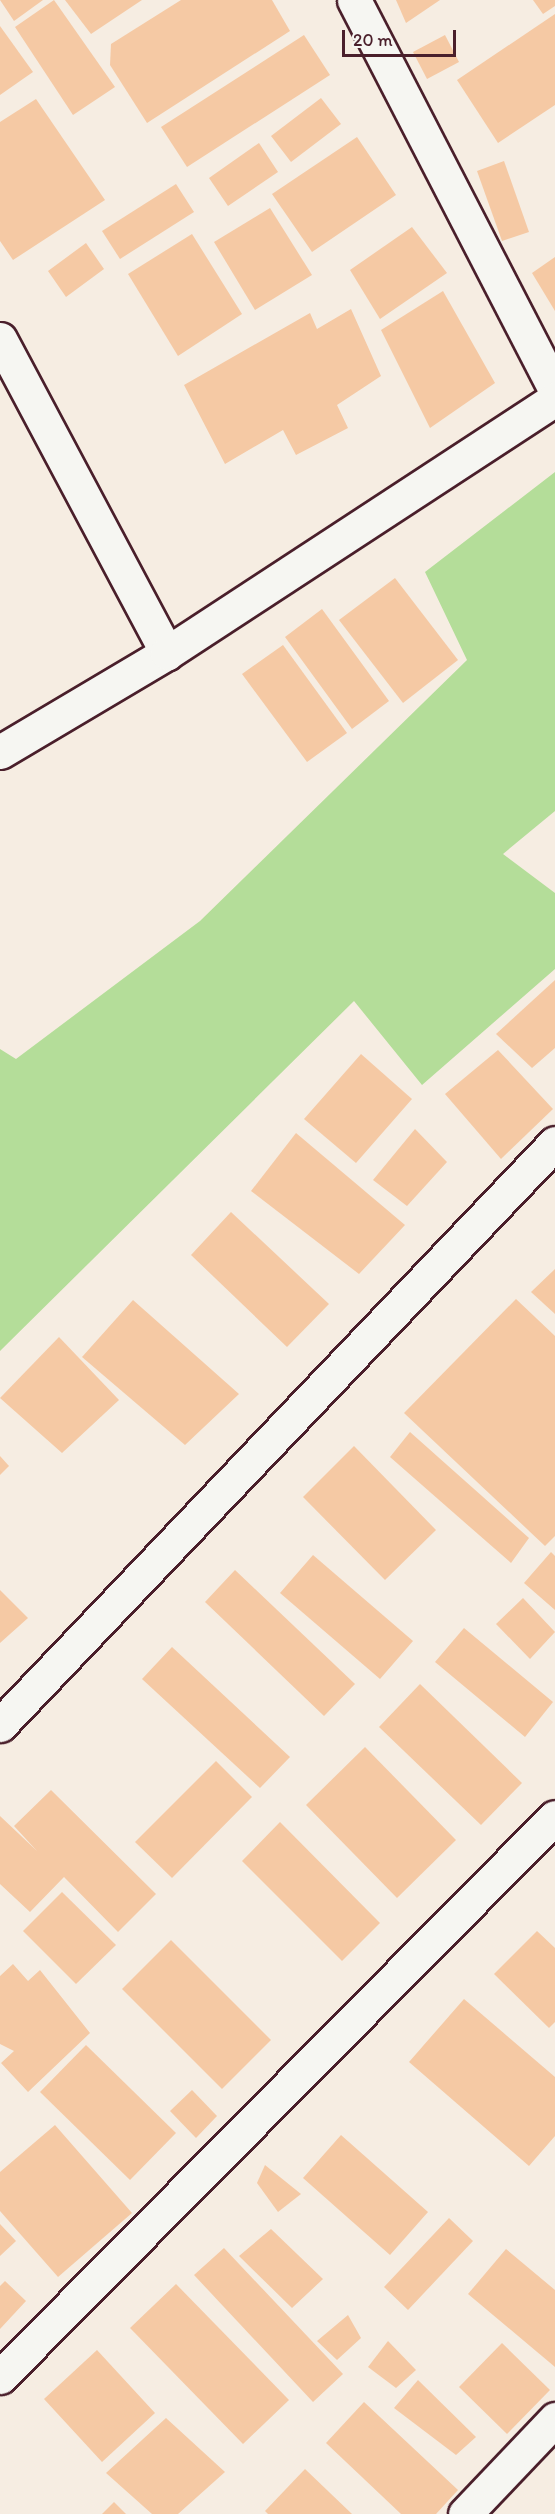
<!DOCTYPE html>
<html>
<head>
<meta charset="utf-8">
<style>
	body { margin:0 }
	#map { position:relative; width:555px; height:2514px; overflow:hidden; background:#f6ede2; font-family:Itim,sans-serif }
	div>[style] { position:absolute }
	.green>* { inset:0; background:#b4dd99 }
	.building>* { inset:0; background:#f5c9a4 }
	.roads { filter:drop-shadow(2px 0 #4a1f2b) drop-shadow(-2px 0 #4a1f2b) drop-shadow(0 2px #4a1f2b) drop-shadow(0 -2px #4a1f2b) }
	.minor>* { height:33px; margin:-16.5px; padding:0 16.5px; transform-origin:16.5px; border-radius:16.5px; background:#f6f6f2 }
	span { translate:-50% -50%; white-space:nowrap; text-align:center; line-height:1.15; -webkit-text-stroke:6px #f6f6f2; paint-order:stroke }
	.scale { position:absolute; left:342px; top:30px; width:114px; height:27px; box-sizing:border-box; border:3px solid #4a1f2b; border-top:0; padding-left:8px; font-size:18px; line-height:21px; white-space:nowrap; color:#4a1f2b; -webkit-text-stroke:4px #f6f6f2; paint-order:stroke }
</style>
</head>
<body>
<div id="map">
	<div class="green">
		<div style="clip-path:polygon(555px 472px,555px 811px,503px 854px,555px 893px,555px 969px,422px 1085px,354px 1001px,0 1351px,0 1049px,16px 1059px,200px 921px,467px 660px,425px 572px)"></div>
	</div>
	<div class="building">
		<div style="clip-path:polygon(0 0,43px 0,14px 21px)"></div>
		<div style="clip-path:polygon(54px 0,115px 87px,73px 115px,15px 27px)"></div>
		<div style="clip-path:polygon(65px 0,142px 0,91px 34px)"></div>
		<div style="clip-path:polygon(181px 0,272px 0,290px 31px,147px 123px,110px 65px,111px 44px)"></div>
		<div style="clip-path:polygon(396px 0,440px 0,406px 23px)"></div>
		<div style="clip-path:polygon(533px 0,555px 0,555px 6px,543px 14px)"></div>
		<div style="clip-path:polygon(555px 14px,555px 105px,498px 143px,457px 80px)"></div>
		<div style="clip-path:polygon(0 26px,33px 72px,0 95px)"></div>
		<div style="clip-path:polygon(304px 35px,330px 75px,187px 167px,161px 127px)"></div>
		<div style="clip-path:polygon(445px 35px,459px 62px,427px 79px,413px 52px)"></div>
		<div style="clip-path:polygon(321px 98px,341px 124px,291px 162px,271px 136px)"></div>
		<div style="clip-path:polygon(36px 99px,105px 200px,13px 260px,0 241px,0 122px)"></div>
		<div style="clip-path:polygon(357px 137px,396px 195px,312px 252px,272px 194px)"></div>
		<div style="clip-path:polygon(259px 143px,278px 172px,228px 206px,209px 178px)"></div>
		<div style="clip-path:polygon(504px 161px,529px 232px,502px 241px,477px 171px)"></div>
		<div style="clip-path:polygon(176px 184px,194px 212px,120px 259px,102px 231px)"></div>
		<div style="clip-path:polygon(270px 208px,312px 275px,255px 310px,214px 242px)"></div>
		<div style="clip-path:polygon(412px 227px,447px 273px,380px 319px,350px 270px)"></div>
		<div style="clip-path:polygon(192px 234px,242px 314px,178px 356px,128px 274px)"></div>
		<div style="clip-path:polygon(86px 243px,104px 269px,66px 297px,48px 271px)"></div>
		<div style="clip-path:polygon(555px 257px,555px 311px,532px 273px)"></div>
		<div style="clip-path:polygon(443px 291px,495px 383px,430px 428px,381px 330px)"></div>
		<div style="clip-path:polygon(351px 309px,381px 376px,337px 405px,348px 428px,296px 455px,283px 430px,225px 464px,184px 385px,310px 313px,317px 329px)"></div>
		<div style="clip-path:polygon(395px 578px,458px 660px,403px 703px,339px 620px)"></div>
		<div style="clip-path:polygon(322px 609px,389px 701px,352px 729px,285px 637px)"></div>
		<div style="clip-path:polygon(283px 645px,347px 733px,307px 762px,242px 674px)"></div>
		<div style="clip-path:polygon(555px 980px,555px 1048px,532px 1068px,496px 1034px)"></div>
		<div style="clip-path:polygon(498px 1050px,553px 1109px,501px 1159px,445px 1094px)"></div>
		<div style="clip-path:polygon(361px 1054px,412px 1099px,356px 1163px,304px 1119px)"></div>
		<div style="clip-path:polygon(415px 1129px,447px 1162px,407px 1206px,373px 1180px)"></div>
		<div style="clip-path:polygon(296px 1133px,405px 1225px,359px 1274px,251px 1191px)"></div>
		<div style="clip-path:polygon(231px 1212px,329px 1304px,287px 1347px,191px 1255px)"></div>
		<div style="clip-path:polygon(555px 1269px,555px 1314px,531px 1292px)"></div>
		<div style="clip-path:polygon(516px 1299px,555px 1336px,555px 1536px,545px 1546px,404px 1413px)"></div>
		<div style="clip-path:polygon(133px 1300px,239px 1394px,185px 1445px,82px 1357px)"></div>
		<div style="clip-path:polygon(59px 1337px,119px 1400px,62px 1453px,0 1398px)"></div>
		<div style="clip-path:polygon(410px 1432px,529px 1538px,511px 1563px,390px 1457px)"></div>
		<div style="clip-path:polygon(354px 1446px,436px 1530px,385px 1580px,303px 1497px)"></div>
		<div style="clip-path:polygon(0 1456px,9px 1466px,0 1475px)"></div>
		<div style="clip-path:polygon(551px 1552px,555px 1556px,555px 1610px,524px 1583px)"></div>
		<div style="clip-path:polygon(313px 1555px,413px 1641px,380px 1679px,280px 1593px)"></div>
		<div style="clip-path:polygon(235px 1570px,355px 1684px,324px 1716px,205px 1602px)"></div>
		<div style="clip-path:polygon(0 1590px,28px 1618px,0 1643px)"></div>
		<div style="clip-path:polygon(523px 1598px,555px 1632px,530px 1659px,496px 1624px)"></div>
		<div style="clip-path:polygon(464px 1628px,553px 1702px,525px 1737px,435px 1662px)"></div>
		<div style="clip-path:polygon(172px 1647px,290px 1757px,260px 1788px,142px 1679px)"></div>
		<div style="clip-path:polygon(420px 1684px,522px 1783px,481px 1825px,379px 1727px)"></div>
		<div style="clip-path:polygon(365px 1747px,456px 1840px,397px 1898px,306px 1805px)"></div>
		<div style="clip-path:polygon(216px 1761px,252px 1797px,172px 1878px,135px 1842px)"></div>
		<div style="clip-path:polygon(51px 1790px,156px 1894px,118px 1932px,64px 1877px,30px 1912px,0 1884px,0 1816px,37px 1851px,14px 1826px)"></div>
		<div style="clip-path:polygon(280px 1822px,380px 1923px,342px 1961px,242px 1861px)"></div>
		<div style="clip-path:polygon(62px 1892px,116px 1945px,76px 1984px,23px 1931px)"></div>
		<div style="clip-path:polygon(537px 1931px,555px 1948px,555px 2022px,549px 2028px,494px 1974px)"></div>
		<div style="clip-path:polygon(171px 1940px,271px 2040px,222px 2089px,122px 1989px)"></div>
		<div style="clip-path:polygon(13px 1964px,28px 1981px,40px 1970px,90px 2033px,28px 2092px,1px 2063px,14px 2051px,0 2044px,0 1976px)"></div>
		<div style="clip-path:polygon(464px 1999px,555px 2077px,555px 2136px,529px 2166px,409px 2062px)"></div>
		<div style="clip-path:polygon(86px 2045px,176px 2133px,130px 2180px,40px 2092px)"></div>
		<div style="clip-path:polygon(192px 2090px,217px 2116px,196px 2138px,170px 2111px)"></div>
		<div style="clip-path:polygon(55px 2125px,132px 2213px,58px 2277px,0 2211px,0 2172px)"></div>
		<div style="clip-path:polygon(341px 2135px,428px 2212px,390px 2255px,303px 2178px)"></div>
		<div style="clip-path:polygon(265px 2165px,301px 2194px,278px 2212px,257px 2183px)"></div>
		<div style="clip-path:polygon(449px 2218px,473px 2241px,408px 2310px,384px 2287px)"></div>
		<div style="clip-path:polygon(0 2224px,16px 2241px,0 2256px)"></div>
		<div style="clip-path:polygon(271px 2229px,323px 2279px,292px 2308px,239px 2256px)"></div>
		<div style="clip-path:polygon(224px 2248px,343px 2374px,313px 2402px,194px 2275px)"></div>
		<div style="clip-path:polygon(506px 2249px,555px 2290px,555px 2367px,468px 2294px)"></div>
		<div style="clip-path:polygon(5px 2281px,26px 2301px,0 2329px,0 2286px)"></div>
		<div style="clip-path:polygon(176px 2284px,289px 2400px,243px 2444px,130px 2328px)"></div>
		<div style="clip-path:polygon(348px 2315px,361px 2338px,337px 2360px,317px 2341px)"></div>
		<div style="clip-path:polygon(388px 2341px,416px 2370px,396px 2388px,368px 2367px)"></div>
		<div style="clip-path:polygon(502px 2343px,550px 2390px,507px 2434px,459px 2387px)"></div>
		<div style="clip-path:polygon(97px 2350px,155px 2413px,102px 2462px,44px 2399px)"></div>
		<div style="clip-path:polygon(418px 2380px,476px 2437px,456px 2455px,394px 2408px)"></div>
		<div style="clip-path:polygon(364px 2402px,458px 2490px,436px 2514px,401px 2514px,326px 2443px)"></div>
		<div style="clip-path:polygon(166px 2418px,225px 2472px,178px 2514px,152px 2514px,106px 2473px)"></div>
		<div style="clip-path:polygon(305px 2469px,352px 2514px,268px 2514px,265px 2511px)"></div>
		<div style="clip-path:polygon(114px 2502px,126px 2514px,102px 2514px)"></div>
	</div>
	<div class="roads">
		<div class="minor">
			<div style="left:354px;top:0;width:439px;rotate:62.7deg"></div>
			<div style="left:0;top:339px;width:356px;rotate:62deg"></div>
			<div style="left:0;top:752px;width:194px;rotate:-30.7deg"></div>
			<div style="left:167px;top:653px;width:464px;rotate:-33.2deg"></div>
			<div style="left:0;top:1725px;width:804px;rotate:-46.36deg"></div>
			<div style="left:0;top:2377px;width:788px;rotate:-45.26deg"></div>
			<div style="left:465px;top:2514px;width:131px;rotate:-46.5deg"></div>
		</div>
	</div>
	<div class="scale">20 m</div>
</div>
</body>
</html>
